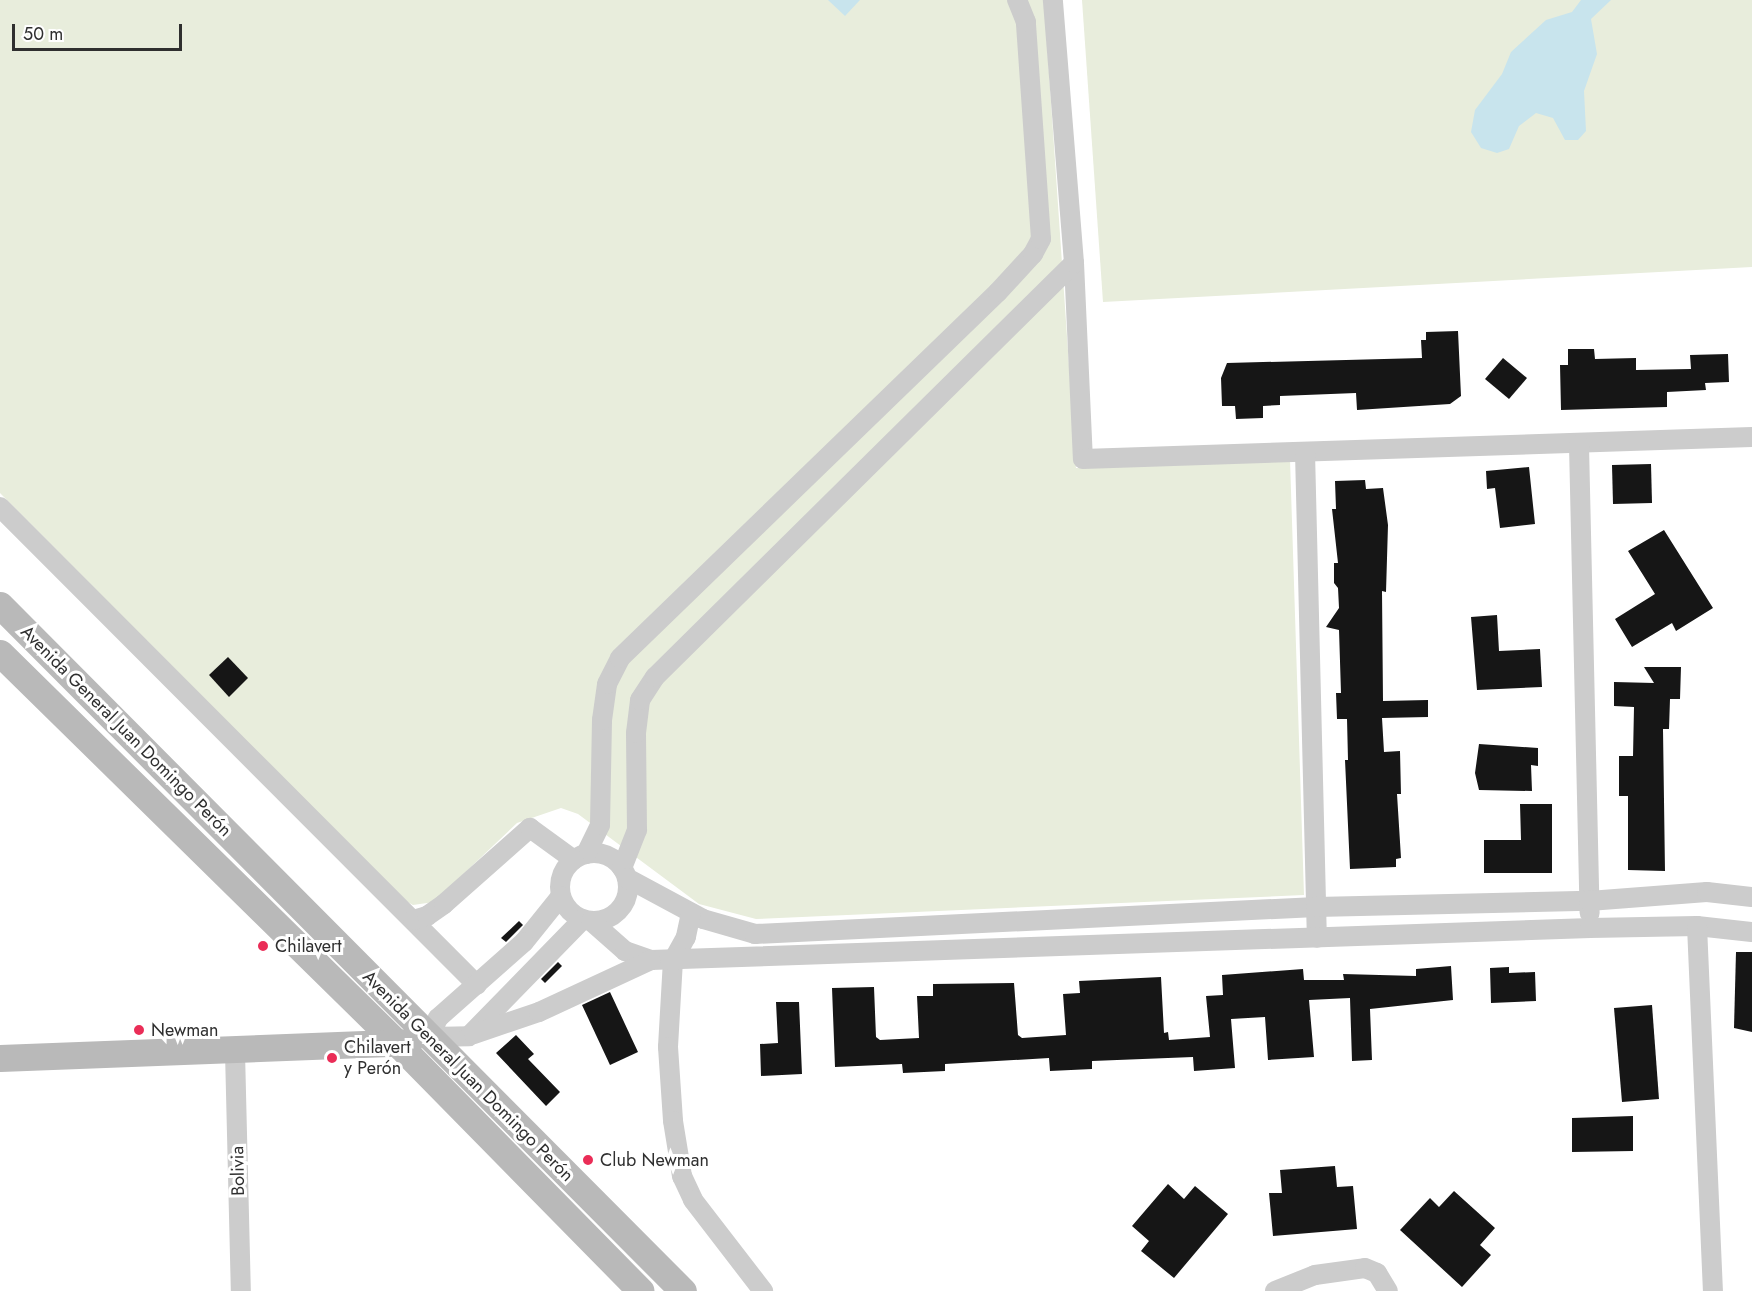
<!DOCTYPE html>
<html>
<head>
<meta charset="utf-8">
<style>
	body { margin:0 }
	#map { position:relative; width:1752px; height:1291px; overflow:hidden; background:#fff; font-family:Jost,sans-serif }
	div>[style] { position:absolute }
	.green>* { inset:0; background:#e8eddc }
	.water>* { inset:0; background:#c8e4ed }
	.building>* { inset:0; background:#161616 }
	.street>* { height:20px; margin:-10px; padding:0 10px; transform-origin:10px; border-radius:10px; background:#ccc }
	.street>.ring { margin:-10px; padding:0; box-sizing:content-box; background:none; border:20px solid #ccc; border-radius:50% }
	.secondary>* { height:27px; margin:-13.5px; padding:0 13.5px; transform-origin:13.5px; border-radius:13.5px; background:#b9b9b9 }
	.dots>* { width:16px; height:16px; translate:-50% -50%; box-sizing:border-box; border:3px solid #fff; border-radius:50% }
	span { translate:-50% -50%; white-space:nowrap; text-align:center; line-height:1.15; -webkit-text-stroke:6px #fff; paint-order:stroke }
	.street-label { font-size:18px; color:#2f2f2f }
	.poi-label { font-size:18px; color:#2f2f2f }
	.left { translate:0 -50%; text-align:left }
	.scale { position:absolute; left:12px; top:24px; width:170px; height:27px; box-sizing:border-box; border:3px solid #2f2f2f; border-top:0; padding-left:8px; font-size:18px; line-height:21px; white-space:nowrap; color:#2f2f2f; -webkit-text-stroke:4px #fff; paint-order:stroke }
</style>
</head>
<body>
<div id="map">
	<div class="green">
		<div style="clip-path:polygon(0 0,1044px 0,1076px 468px,1290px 459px,1304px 895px,756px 919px,699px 904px,578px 814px,561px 808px,517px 823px,434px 902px,413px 905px,404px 900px,0 493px)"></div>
		<div style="clip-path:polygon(1082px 0,1752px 0,1752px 267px,1103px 302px)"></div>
	</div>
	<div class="water">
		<div style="clip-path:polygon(828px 0,860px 0,845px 16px)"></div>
		<div style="clip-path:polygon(1581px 0,1611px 0,1591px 19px,1597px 54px,1584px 91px,1586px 131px,1578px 140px,1565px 140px,1553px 118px,1536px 113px,1519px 126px,1509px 149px,1497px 153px,1481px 148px,1471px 132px,1475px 110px,1502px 74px,1511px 52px,1546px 20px,1572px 12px)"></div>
	</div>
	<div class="building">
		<div style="clip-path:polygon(1458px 331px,1461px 396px,1450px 404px,1357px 410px,1356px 393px,1280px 396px,1280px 405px,1263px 406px,1263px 418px,1236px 419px,1235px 406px,1222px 406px,1221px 378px,1227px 363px,1422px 358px,1421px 340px,1426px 340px,1426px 332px)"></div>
		<div style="clip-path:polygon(1568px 349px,1594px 349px,1595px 359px,1636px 358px,1636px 370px,1691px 369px,1690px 355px,1728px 354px,1729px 382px,1705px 383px,1706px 390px,1667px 392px,1667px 407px,1561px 410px,1560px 365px,1568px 365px)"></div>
		<div style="clip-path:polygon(1503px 358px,1527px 378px,1509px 399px,1485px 379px)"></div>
		<div style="clip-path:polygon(1651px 464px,1652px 503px,1613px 504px,1612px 465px)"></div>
		<div style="clip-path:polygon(1529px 467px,1535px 524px,1500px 528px,1495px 488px,1487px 489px,1486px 471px)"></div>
		<div style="clip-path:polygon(1365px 480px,1366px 489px,1383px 488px,1388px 525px,1386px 592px,1382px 591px,1383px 701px,1428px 700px,1428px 717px,1382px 718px,1384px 752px,1400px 751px,1401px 794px,1397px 794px,1401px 858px,1396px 859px,1396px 867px,1350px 869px,1345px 760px,1348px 760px,1347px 719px,1337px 719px,1336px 693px,1341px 693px,1339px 630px,1326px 627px,1339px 608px,1338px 588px,1334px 583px,1334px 563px,1338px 563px,1332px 509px,1336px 509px,1335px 481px)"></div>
		<div style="clip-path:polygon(1664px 530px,1713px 608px,1676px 631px,1672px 623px,1632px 647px,1615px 619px,1655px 594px,1628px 551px)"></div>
		<div style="clip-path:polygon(1497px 615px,1499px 651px,1540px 649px,1542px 687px,1477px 690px,1471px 617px)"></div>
		<div style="clip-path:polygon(228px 657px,248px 678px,229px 697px,209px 675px)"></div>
		<div style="clip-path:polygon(1644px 667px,1681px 667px,1680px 699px,1670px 699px,1669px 729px,1663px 729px,1665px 871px,1628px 870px,1628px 796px,1619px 796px,1619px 756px,1633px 756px,1634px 707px,1614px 706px,1614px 682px,1654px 683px)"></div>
		<div style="clip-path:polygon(1479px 744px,1538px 748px,1538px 766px,1531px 765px,1532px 791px,1479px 790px,1475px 773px)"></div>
		<div style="clip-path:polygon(1520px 804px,1552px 804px,1552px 873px,1484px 873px,1484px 840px,1521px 840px)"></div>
		<div style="clip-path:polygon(519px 921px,523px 925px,506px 942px,501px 938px)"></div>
		<div style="clip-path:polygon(1736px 952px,1752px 952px,1752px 1032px,1734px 1028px)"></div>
		<div style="clip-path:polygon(558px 962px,562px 966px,545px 983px,541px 979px)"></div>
		<div style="clip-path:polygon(1451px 966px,1453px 1000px,1370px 1009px,1372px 1060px,1352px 1061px,1350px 998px,1309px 1000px,1314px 1057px,1268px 1060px,1265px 1017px,1231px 1019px,1235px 1068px,1194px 1071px,1193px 1057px,1092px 1061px,1092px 1069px,1050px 1071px,1049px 1058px,945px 1064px,945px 1071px,903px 1073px,902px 1064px,835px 1067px,832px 988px,874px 987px,876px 1037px,880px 1040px,919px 1038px,917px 996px,933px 996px,933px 984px,1014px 983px,1018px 1035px,1022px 1038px,1066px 1035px,1063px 994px,1080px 993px,1079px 981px,1161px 977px,1164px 1033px,1168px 1032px,1169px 1040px,1210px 1037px,1206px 996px,1223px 995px,1222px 975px,1303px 969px,1304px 980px,1344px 980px,1343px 974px,1416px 976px,1416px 969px)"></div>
		<div style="clip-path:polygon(1509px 967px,1509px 973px,1535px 972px,1536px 1001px,1491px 1003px,1490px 968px)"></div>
		<div style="clip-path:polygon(610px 992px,638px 1052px,610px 1065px,582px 1005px)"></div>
		<div style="clip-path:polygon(776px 1002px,799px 1002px,802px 1074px,761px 1076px,760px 1044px,778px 1043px)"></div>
		<div style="clip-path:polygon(1652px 1005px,1659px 1099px,1622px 1102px,1614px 1008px)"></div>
		<div style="clip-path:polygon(516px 1035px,534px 1054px,528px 1059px,560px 1092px,546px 1106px,496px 1053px)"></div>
		<div style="clip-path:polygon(1633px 1116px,1633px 1151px,1572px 1152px,1572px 1118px)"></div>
		<div style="clip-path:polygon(1335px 1166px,1337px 1187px,1353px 1186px,1357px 1229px,1273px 1236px,1269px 1193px,1282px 1193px,1280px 1170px)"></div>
		<div style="clip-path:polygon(1168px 1184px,1184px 1199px,1195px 1186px,1228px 1214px,1174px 1278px,1141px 1251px,1149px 1241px,1132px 1226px)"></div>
		<div style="clip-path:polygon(1454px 1191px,1495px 1228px,1480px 1245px,1491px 1255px,1462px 1287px,1400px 1230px,1430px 1198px,1439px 1207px)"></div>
	</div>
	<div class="street">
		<div style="left:1074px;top:263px;width:196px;rotate:87.4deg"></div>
		<div style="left:1083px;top:459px;width:669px;rotate:-1.88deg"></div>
		<div style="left:1579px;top:445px;width:468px;rotate:88.7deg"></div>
		<div style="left:1305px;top:452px;width:486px;rotate:88.6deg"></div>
		<div style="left:0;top:507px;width:675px;rotate:45.06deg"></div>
		<div class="ring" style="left:560px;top:853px;width:48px;height:48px"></div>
		<div style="left:586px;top:854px;width:32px;rotate:-64deg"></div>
		<div style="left:600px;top:825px;width:105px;rotate:-88.9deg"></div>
		<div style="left:602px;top:720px;width:36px;rotate:-82deg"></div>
		<div style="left:607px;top:684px;width:29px;rotate:-63deg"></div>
		<div style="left:620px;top:658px;width:526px;rotate:-44.08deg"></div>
		<div style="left:998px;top:292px;width:52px;rotate:-47.4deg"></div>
		<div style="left:1033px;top:254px;width:17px;rotate:-62deg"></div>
		<div style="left:1041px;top:239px;width:218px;rotate:-94deg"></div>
		<div style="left:1026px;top:22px;width:24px;rotate:-112deg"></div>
		<div style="left:622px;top:868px;width:41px;rotate:-68.5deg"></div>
		<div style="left:637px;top:830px;width:97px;rotate:-90.6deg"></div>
		<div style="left:636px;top:733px;width:33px;rotate:-83deg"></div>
		<div style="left:640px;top:700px;width:27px;rotate:-57deg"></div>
		<div style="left:655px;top:677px;width:589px;rotate:-44.66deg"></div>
		<div style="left:1074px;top:263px;width:264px;rotate:-94.6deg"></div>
		<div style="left:627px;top:878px;width:86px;rotate:28.3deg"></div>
		<div style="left:703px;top:919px;width:54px;rotate:16.1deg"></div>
		<div style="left:755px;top:934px;width:562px;rotate:-2.76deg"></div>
		<div style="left:1316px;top:907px;width:273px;rotate:-1.3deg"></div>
		<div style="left:1589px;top:901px;width:118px;rotate:-4.4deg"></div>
		<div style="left:1707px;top:892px;width:45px;rotate:6.3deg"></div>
		<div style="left:561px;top:896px;width:59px;rotate:128.8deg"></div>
		<div style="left:524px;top:942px;width:115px;rotate:138.5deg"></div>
		<div style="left:438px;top:1018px;width:21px;rotate:113deg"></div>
		<div style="left:430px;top:1037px;width:39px;rotate:-1deg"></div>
		<div style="left:469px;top:1036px;width:163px;rotate:-45.7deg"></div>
		<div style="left:691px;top:913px;width:25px;rotate:102deg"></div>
		<div style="left:686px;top:937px;width:26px;rotate:119deg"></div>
		<div style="left:673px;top:960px;width:87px;rotate:93.3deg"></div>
		<div style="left:668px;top:1047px;width:74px;rotate:86.1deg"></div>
		<div style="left:673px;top:1121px;width:56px;rotate:80.7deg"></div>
		<div style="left:682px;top:1176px;width:26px;rotate:65deg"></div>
		<div style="left:693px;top:1200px;width:115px;rotate:52.4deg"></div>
		<div style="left:413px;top:920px;width:15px;rotate:-16deg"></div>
		<div style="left:427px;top:916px;width:21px;rotate:-35deg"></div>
		<div style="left:444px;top:904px;width:115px;rotate:-41.5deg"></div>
		<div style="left:530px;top:828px;width:54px;rotate:36deg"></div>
		<div style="left:591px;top:921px;width:45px;rotate:41.4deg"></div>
		<div style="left:625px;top:951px;width:28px;rotate:19deg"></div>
		<div style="left:651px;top:960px;width:940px;rotate:-1.95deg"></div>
		<div style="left:1590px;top:928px;width:107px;rotate:-1.1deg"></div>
		<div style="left:1697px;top:926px;width:55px;rotate:6.2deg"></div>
		<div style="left:1697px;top:926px;width:365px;rotate:87.5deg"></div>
		<div style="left:474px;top:1034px;width:69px;rotate:-18.7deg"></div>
		<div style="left:539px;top:1012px;width:123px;rotate:-24.9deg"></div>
		<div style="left:235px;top:1052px;width:239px;rotate:88.6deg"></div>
		<div style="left:1275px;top:1291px;width:43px;rotate:-21.8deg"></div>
		<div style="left:1315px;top:1275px;width:50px;rotate:-8deg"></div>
		<div style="left:1365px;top:1268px;width:13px;rotate:23deg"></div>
		<div style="left:1377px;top:1273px;width:21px;rotate:59deg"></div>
	</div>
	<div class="secondary">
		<div style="left:0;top:605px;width:968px;rotate:45.13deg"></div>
		<div style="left:0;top:653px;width:558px;rotate:44.49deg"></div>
		<div style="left:398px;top:1044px;width:346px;rotate:45.5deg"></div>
		<div style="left:0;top:1058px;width:409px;rotate:-2.2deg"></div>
	</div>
	<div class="dots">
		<div style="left:263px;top:946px;background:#ea2d57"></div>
		<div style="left:139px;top:1030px;background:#ea2d57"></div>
		<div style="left:332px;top:1058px;background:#ea2d57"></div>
		<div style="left:588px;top:1160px;background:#ea2d57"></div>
	</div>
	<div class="street-label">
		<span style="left:126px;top:731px;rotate:45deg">Avenida General Juan Domingo Perón</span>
		<span style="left:468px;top:1076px;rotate:45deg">Avenida General Juan Domingo Perón</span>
		<span style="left:238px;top:1171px;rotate:-91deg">Bolivia</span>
	</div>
	<div class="poi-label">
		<span class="left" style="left:275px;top:946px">Chilavert</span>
		<span class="left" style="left:151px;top:1030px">Newman</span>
		<span class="left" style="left:344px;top:1058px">Chilavert<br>y Perón</span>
		<span class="left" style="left:600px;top:1160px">Club Newman</span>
	</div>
	<div class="scale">50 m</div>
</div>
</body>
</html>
